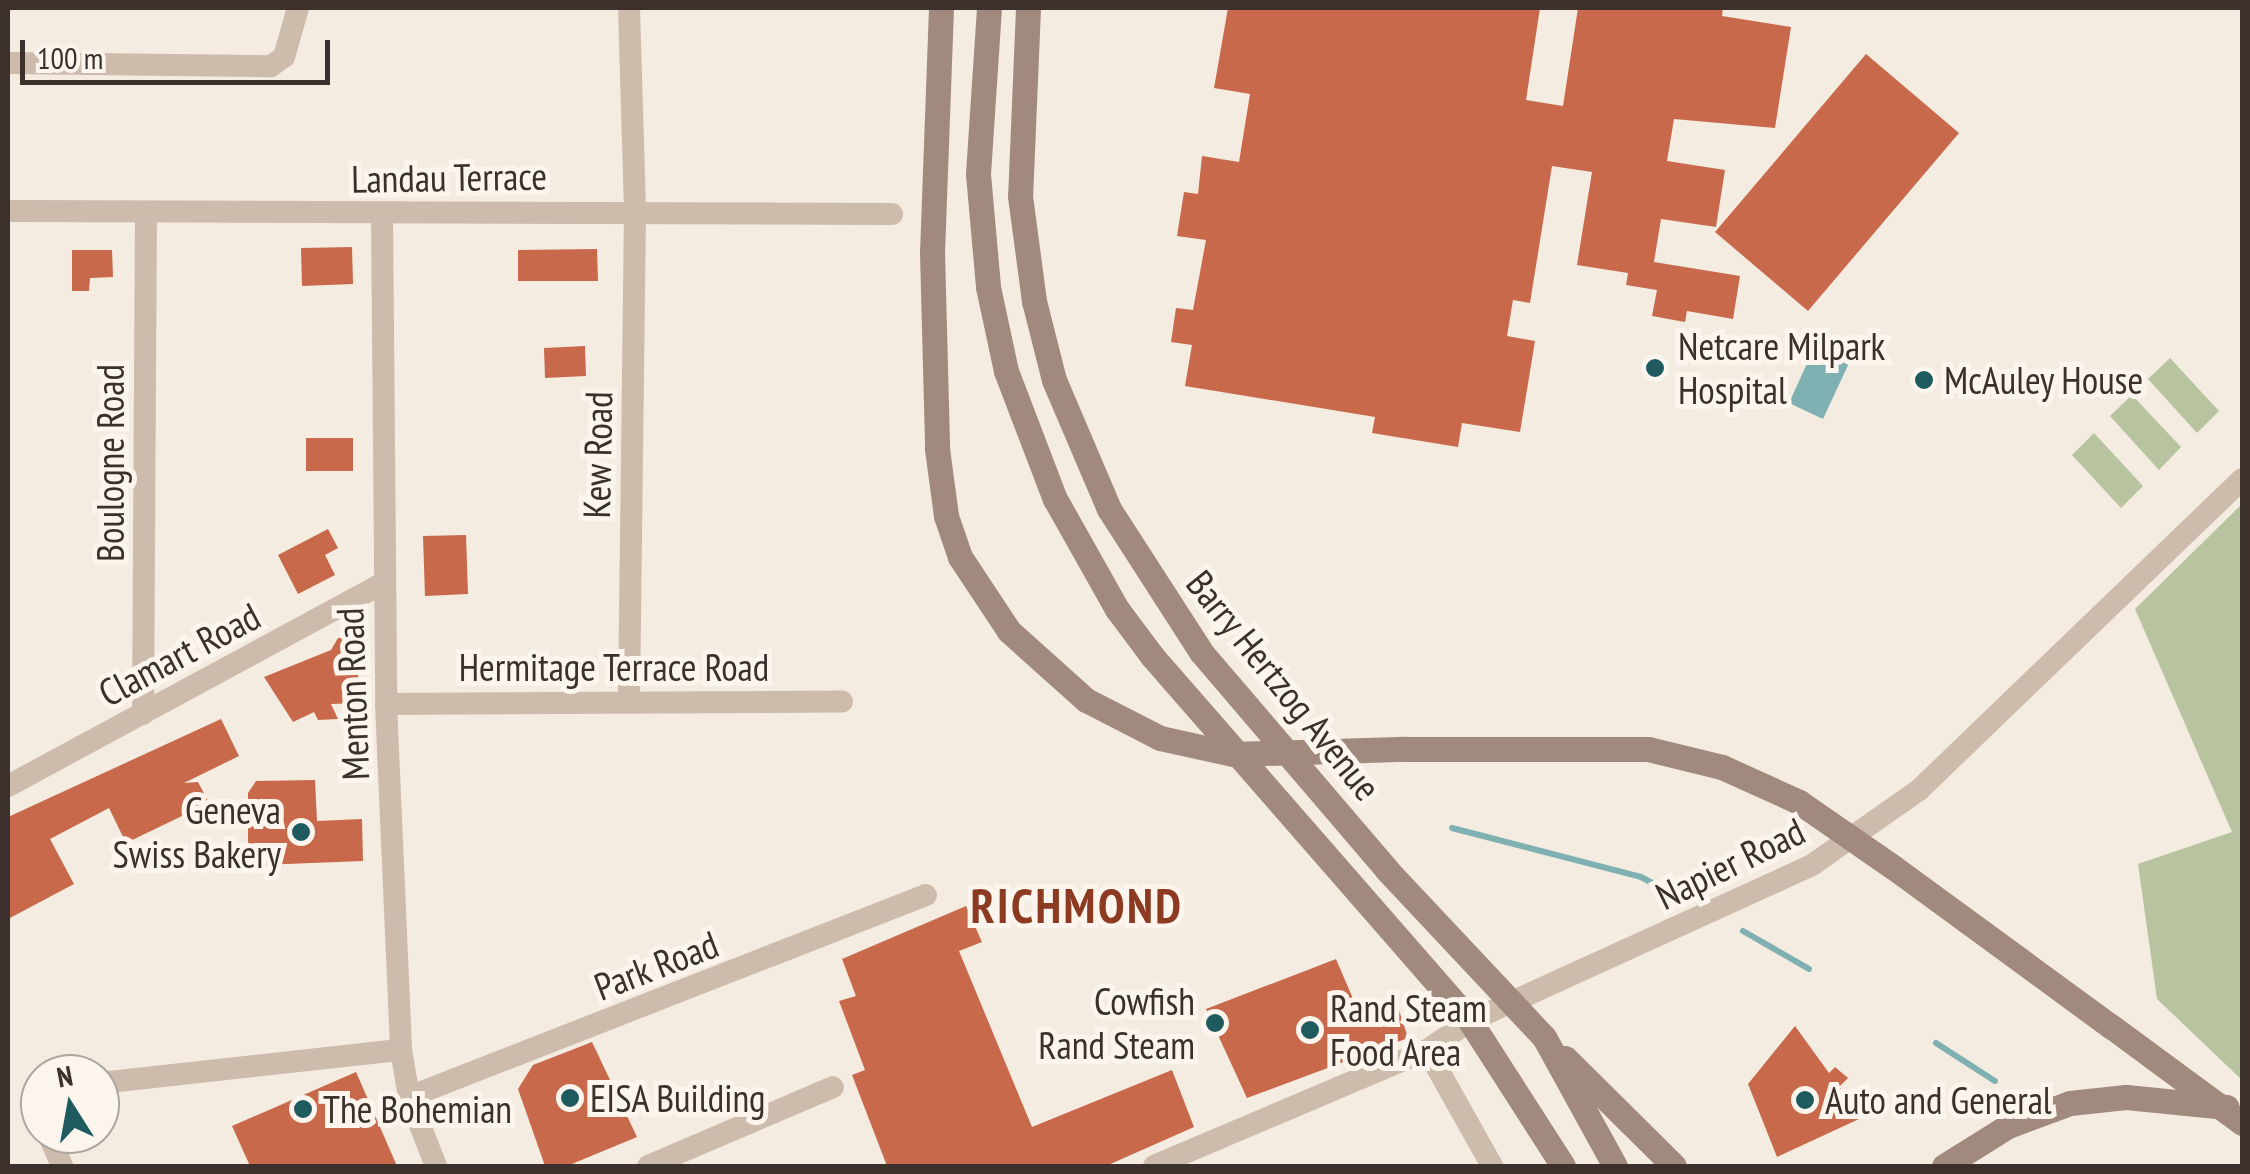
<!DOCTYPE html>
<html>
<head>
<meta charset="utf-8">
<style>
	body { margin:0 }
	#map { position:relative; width:2250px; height:1174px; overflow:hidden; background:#f4ebe1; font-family:"PT Sans Narrow",sans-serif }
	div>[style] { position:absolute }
	.green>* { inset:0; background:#b8c4a0 }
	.water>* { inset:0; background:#7fb0b2 }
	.stream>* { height:6px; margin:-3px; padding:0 3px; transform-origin:3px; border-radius:3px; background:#7fb0b2 }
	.building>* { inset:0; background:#c8694b }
	.minor>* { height:22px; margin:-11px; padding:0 11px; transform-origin:11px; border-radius:11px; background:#cdbbac }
	.secondary>* { height:25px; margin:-12.5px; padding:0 12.5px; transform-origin:12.5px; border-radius:12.5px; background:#a18a7d }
	.secondary-bridge>* { height:25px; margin:-12.5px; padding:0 12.5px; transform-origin:12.5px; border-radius:12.5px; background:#a18a7d }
	.dots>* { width:28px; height:28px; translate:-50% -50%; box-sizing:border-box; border:5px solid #fbf5ee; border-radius:50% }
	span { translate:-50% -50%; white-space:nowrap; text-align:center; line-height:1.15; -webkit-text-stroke:10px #fbf5ee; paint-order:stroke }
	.street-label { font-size:38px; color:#3b302b }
	.poi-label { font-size:38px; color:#3b302b }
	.left { translate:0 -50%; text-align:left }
	.right { translate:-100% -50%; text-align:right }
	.district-label { font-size:48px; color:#8c3b22; font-weight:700; letter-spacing:2.5px }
	.frame { position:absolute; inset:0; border:10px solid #3b302b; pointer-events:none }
	.north { position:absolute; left:20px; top:1054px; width:100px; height:100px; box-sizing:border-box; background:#fbf5ee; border:2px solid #aea6a0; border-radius:50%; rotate:349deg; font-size:28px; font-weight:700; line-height:40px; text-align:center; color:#3b302b }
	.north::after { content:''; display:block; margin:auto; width:35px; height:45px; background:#1f5a5e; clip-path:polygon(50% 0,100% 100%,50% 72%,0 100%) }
	.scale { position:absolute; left:20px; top:40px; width:310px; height:45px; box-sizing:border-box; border:5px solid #3b302b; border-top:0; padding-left:12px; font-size:30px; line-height:35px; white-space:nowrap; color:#3b302b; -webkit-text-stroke:8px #fbf5ee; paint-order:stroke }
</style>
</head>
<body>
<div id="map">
	<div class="green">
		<div style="clip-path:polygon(2170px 358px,2219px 411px,2197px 433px,2148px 379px)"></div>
		<div style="clip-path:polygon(2132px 395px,2181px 447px,2159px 470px,2110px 416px)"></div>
		<div style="clip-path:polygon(2094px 433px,2143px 486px,2121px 508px,2072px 455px)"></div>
		<div style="clip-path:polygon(2242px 504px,2242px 1080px,2157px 999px,2138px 864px,2232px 832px,2135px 609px)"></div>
	</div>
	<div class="water">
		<div style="clip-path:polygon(1821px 333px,1856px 348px,1823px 419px,1789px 403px)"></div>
	</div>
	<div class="stream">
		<div style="left:1452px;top:828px;width:195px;rotate:14.5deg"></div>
		<div style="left:1641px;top:877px;width:51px;rotate:28.1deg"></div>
		<div style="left:1743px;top:931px;width:76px;rotate:29.9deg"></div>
		<div style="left:1936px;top:1043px;width:70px;rotate:32.8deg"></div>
	</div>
	<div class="building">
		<div style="clip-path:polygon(1228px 8px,1540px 8px,1526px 100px,1563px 106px,1578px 8px,1723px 8px,1722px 16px,1791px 27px,1775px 128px,1674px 119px,1667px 161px,1725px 170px,1716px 227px,1661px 219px,1654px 262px,1740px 276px,1733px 319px,1687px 311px,1685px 322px,1652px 316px,1657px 290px,1626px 285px,1628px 273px,1577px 265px,1592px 172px,1552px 166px,1530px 303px,1513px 300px,1507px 336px,1535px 341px,1520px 432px,1462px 423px,1458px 447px,1372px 433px,1375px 417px,1185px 386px,1192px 345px,1171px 342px,1176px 308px,1193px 310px,1206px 240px,1177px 236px,1184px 192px,1198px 194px,1202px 156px,1239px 162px,1250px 94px,1214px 88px)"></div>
		<div style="clip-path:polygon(1866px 54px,1959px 133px,1808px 311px,1715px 232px)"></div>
		<div style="clip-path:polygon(352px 247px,353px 284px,302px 286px,301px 248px)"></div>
		<div style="clip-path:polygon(597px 249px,598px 281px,518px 281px,518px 250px)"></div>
		<div style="clip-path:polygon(72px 250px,112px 250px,113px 277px,90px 278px,89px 291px,72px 291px)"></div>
		<div style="clip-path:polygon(585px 346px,586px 376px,545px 378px,544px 348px)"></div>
		<div style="clip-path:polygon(306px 438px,353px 438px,353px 471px,306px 471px)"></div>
		<div style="clip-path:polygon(328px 529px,338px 548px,325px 555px,335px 575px,298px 594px,278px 555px)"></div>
		<div style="clip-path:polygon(466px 535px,468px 594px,425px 596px,423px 536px)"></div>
		<div style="clip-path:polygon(338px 638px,357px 638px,359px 703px,331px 704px,338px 719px,318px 720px,314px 712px,293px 722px,264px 677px,331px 650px)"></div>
		<div style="clip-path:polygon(221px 719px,239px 756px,184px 783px,198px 782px,209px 803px,126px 843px,109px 808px,50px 839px,74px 884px,8px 919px,8px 817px)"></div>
		<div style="clip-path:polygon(315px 780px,317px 821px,362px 819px,363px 861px,261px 865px,248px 856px,248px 793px,256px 781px)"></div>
		<div style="clip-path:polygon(966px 906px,982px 942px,959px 951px,1032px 1127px,1172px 1070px,1194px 1127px,1106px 1166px,887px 1166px,852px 1075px,865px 1070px,839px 1001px,856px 996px,842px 959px)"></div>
		<div style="clip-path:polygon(1336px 959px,1363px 1022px,1399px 1010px,1408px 1038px,1247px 1098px,1206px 1009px)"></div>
		<div style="clip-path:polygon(1795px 1026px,1829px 1073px,1835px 1067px,1848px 1078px,1839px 1087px,1872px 1113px,1777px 1157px,1748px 1084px)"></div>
		<div style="clip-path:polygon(592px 1042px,637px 1137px,567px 1166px,545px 1166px,518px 1089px,533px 1065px)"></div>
		<div style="clip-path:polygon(356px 1072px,397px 1166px,250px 1166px,232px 1126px)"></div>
	</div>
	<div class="minor">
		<div style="left:629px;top:8px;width:202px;rotate:88.3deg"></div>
		<div style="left:635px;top:210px;width:490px;rotate:90.7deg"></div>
		<div style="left:8px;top:63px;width:263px;rotate:0.7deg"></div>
		<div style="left:271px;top:66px;width:16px;rotate:-35deg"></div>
		<div style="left:284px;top:57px;width:51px;rotate:-74.1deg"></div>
		<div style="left:8px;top:211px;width:884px;rotate:0.19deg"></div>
		<div style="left:382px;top:214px;width:490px;rotate:89.5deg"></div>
		<div style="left:386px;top:704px;width:346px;rotate:87.5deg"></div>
		<div style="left:401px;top:1050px;width:48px;rotate:80.3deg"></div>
		<div style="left:409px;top:1097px;width:74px;rotate:68.6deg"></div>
		<div style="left:386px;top:704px;width:456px;rotate:-0.3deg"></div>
		<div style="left:143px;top:714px;width:501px;rotate:-89.66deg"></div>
		<div style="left:8px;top:786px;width:427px;rotate:-28.4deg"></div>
		<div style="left:1427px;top:1050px;width:133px;rotate:60.7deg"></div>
		<div style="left:100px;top:1083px;width:303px;rotate:-6.3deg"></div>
		<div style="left:409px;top:1097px;width:555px;rotate:-21.34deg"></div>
		<div style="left:48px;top:1134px;width:35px;rotate:66deg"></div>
		<div style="left:648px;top:1166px;width:201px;rotate:-23.1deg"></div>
		<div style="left:1154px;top:1166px;width:297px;rotate:-23deg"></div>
		<div style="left:1427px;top:1050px;width:52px;rotate:-34deg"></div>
		<div style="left:1470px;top:1021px;width:376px;rotate:-24.5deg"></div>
		<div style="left:1812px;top:865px;width:131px;rotate:-35deg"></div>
		<div style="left:1919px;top:790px;width:448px;rotate:-43.9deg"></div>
	</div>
	<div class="secondary">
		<div style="left:941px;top:8px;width:244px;rotate:92.1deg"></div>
		<div style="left:932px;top:252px;width:197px;rotate:88.5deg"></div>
		<div style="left:937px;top:449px;width:68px;rotate:82.3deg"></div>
		<div style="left:946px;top:516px;width:43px;rotate:71.1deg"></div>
		<div style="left:960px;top:557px;width:89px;rotate:56.5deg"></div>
		<div style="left:1009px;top:631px;width:103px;rotate:41.9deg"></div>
		<div style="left:989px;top:8px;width:166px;rotate:93.8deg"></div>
		<div style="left:978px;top:174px;width:113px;rotate:84.9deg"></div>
		<div style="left:988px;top:287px;width:86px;rotate:77.9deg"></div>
		<div style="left:1006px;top:371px;width:137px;rotate:69.1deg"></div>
		<div style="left:1055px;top:499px;width:126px;rotate:60.6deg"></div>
		<div style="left:1117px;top:609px;width:59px;rotate:53.3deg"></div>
		<div style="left:1152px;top:656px;width:484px;rotate:48.9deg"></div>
		<div style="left:1470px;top:1021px;width:172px;rotate:57.3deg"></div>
		<div style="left:1028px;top:8px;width:188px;rotate:92.4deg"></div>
		<div style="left:1020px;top:196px;width:106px;rotate:82.4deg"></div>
		<div style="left:1034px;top:301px;width:81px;rotate:75.8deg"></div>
		<div style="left:1054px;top:380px;width:140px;rotate:66.9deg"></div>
		<div style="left:1109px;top:509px;width:170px;rotate:57.2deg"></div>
		<div style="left:1201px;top:652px;width:287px;rotate:49.5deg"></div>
		<div style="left:1387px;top:870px;width:229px;rotate:46.8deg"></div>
		<div style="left:1544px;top:1037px;width:147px;rotate:61.2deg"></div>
		<div style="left:1406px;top:749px;width:242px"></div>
		<div style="left:1648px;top:749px;width:76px;rotate:13.7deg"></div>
		<div style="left:1722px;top:767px;width:85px;rotate:24.4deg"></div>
		<div style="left:1893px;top:867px;width:271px;rotate:36.2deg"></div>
		<div style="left:1565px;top:1058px;width:153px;rotate:44.7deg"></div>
		<div style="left:1944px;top:1166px;width:75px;rotate:-32deg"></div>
		<div style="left:2008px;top:1126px;width:66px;rotate:-20.4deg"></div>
		<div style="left:2070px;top:1103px;width:56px;rotate:-6.1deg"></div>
		<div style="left:2126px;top:1097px;width:101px;rotate:5.7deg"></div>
	</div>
	<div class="secondary-bridge">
		<div style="left:1086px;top:700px;width:83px;rotate:27.2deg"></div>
		<div style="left:1160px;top:738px;width:75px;rotate:12.4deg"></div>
		<div style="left:1233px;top:754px;width:173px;rotate:-1.7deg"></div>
		<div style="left:1799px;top:802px;width:114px;rotate:34.7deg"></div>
		<div style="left:2112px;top:1027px;width:162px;rotate:36.4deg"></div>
	</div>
	<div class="dots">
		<div style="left:1655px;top:368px;background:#1f5a5e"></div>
		<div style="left:1924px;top:380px;background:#1f5a5e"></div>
		<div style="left:301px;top:832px;background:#1f5a5e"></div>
		<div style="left:1215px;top:1023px;background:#1f5a5e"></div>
		<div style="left:1310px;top:1030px;background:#1f5a5e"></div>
		<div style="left:570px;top:1098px;background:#1f5a5e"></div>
		<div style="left:1805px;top:1100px;background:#1f5a5e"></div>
		<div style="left:303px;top:1109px;background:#1f5a5e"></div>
	</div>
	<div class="street-label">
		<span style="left:449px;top:177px;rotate:-1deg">Landau Terrace</span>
		<span style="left:597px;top:455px;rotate:-89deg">Kew Road</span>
		<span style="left:110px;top:463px;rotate:-90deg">Boulogne Road</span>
		<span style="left:179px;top:654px;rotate:-28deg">Clamart Road</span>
		<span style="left:614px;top:667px">Hermitage Terrace Road</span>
		<span style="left:1284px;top:685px;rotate:51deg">Barry Hertzog Avenue</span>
		<span style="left:352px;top:694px;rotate:-92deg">Menton Road</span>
		<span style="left:1730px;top:863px;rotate:-26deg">Napier Road</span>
		<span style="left:656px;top:965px;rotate:-21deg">Park Road</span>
	</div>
	<div class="poi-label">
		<span class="left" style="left:1678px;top:368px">Netcare Milpark<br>Hospital</span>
		<span class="left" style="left:1944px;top:380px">McAuley House</span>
		<span class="right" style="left:281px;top:832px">Geneva<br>Swiss Bakery</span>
		<span class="right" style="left:1195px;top:1023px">Cowfish<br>Rand Steam</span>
		<span class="left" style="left:1330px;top:1030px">Rand Steam<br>Food Area</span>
		<span class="left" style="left:590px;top:1098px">EISA Building</span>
		<span class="left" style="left:1825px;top:1100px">Auto and General</span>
		<span class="left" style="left:323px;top:1109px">The Bohemian</span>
	</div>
	<div class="district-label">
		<span style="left:1077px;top:906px">RICHMOND</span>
	</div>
	<div class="frame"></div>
	<div class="north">N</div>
	<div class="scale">100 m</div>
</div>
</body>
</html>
